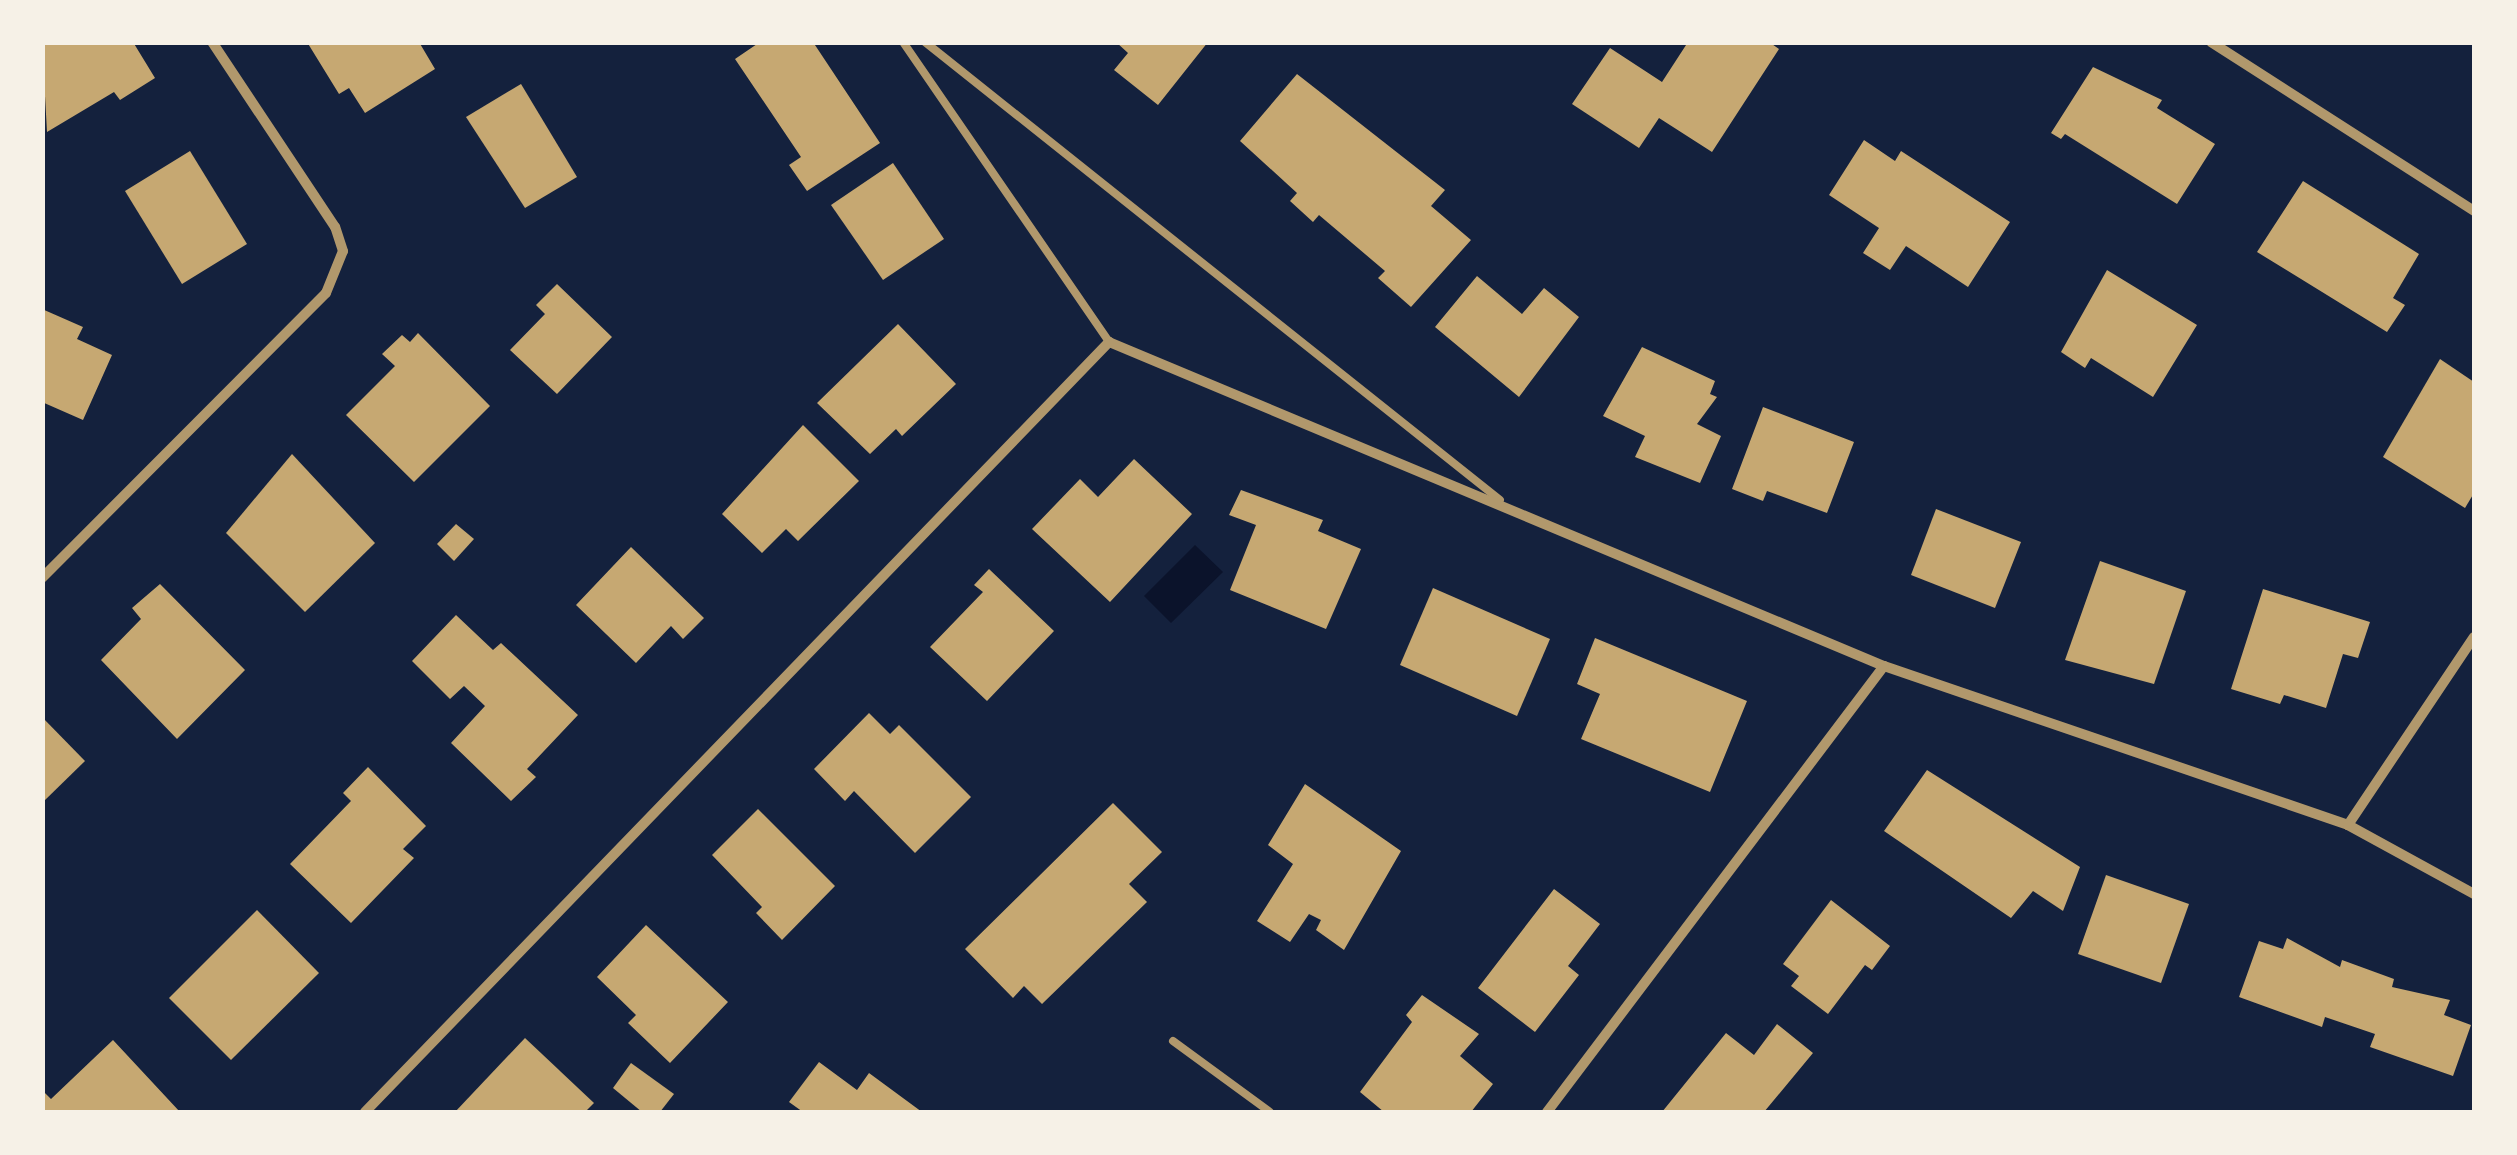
<!DOCTYPE html>
<html>
<head>
<meta charset="utf-8">
<style>
	body { margin:0 }
	#map { position:relative; width:2517px; height:1155px; overflow:hidden; background:#14213d; font-family:Arial,sans-serif }
	div>[style] { position:absolute }
	.water>* { inset:0; background:#0b132b }
	.building>* { inset:0; background:#c6a872 }
	.service>* { height:8px; margin:-4px; padding:0 4px; transform-origin:4px; border-radius:4px; background:#b1986c }
	.minor>* { height:10px; margin:-5px; padding:0 5px; transform-origin:5px; border-radius:5px; background:#b1986c }
	span { translate:-50% -50%; white-space:nowrap; text-align:center; line-height:1.15; -webkit-text-stroke:10px #f6f1e7; paint-order:stroke }
	.frame { position:absolute; inset:0; border:45px solid #f6f1e7; pointer-events:none }
</style>
</head>
<body>
<div id="map">
	<div class="water">
		<div style="clip-path:polygon(1195px 545px,1223px 572px,1171px 623px,1144px 596px)"></div>
	</div>
	<div class="building">
		<div style="clip-path:polygon(42px 42px,133px 42px,155px 78px,120px 100px,114px 92px,47px 132px)"></div>
		<div style="clip-path:polygon(307px 42px,419px 42px,435px 69px,365px 113px,349px 88px,339px 94px)"></div>
		<div style="clip-path:polygon(760px 42px,813px 42px,880px 143px,807px 191px,789px 165px,801px 157px,735px 59px)"></div>
		<div style="clip-path:polygon(1116px 42px,1208px 42px,1158px 105px,1114px 70px,1128px 53px)"></div>
		<div style="clip-path:polygon(1688px 42px,1769px 42px,1779px 49px,1712px 152px,1659px 118px,1639px 148px,1572px 104px,1610px 48px,1662px 82px)"></div>
		<div style="clip-path:polygon(2093px 67px,2162px 100px,2157px 108px,2215px 144px,2177px 204px,2065px 134px,2061px 139px,2051px 133px)"></div>
		<div style="clip-path:polygon(1297px 74px,1445px 190px,1431px 206px,1471px 240px,1411px 307px,1378px 278px,1385px 271px,1319px 215px,1313px 222px,1290px 201px,1297px 193px,1240px 141px)"></div>
		<div style="clip-path:polygon(521px 84px,577px 177px,525px 208px,466px 117px)"></div>
		<div style="clip-path:polygon(1864px 140px,1895px 161px,1901px 151px,2010px 222px,1968px 287px,1906px 246px,1890px 270px,1863px 253px,1879px 228px,1829px 195px)"></div>
		<div style="clip-path:polygon(190px 151px,247px 244px,182px 284px,125px 191px)"></div>
		<div style="clip-path:polygon(893px 163px,944px 239px,883px 280px,831px 205px)"></div>
		<div style="clip-path:polygon(2303px 181px,2419px 254px,2393px 298px,2405px 305px,2387px 332px,2257px 252px)"></div>
		<div style="clip-path:polygon(2107px 270px,2197px 325px,2153px 397px,2091px 358px,2085px 368px,2061px 352px)"></div>
		<div style="clip-path:polygon(1477px 276px,1522px 314px,1544px 288px,1579px 317px,1519px 397px,1435px 327px)"></div>
		<div style="clip-path:polygon(557px 284px,612px 337px,557px 394px,510px 350px,545px 314px,536px 305px)"></div>
		<div style="clip-path:polygon(42px 309px,83px 327px,77px 339px,112px 355px,83px 420px,42px 402px)"></div>
		<div style="clip-path:polygon(898px 324px,956px 384px,902px 436px,896px 429px,870px 454px,817px 403px)"></div>
		<div style="clip-path:polygon(418px 333px,490px 406px,414px 482px,346px 415px,395px 366px,382px 354px,402px 335px,410px 342px)"></div>
		<div style="clip-path:polygon(1642px 347px,1715px 381px,1710px 394px,1717px 397px,1697px 424px,1721px 436px,1700px 483px,1635px 457px,1645px 436px,1603px 416px)"></div>
		<div style="clip-path:polygon(2440px 359px,2474px 382px,2474px 493px,2465px 508px,2383px 457px)"></div>
		<div style="clip-path:polygon(1763px 407px,1854px 442px,1827px 513px,1767px 491px,1763px 501px,1732px 489px)"></div>
		<div style="clip-path:polygon(803px 425px,859px 481px,798px 541px,786px 529px,762px 553px,722px 514px)"></div>
		<div style="clip-path:polygon(292px 454px,375px 543px,305px 612px,226px 533px)"></div>
		<div style="clip-path:polygon(1134px 459px,1192px 514px,1110px 602px,1032px 529px,1080px 479px,1098px 497px)"></div>
		<div style="clip-path:polygon(1241px 490px,1323px 520px,1318px 531px,1361px 549px,1326px 629px,1230px 590px,1256px 525px,1229px 515px)"></div>
		<div style="clip-path:polygon(1936px 509px,2021px 542px,1995px 608px,1911px 575px)"></div>
		<div style="clip-path:polygon(456px 524px,474px 539px,454px 561px,437px 544px)"></div>
		<div style="clip-path:polygon(631px 547px,704px 618px,683px 639px,671px 626px,636px 663px,576px 605px)"></div>
		<div style="clip-path:polygon(2100px 561px,2186px 591px,2154px 684px,2065px 660px)"></div>
		<div style="clip-path:polygon(989px 569px,1054px 631px,987px 701px,930px 647px,983px 592px,974px 585px)"></div>
		<div style="clip-path:polygon(160px 584px,245px 670px,177px 739px,101px 660px,141px 619px,132px 608px)"></div>
		<div style="clip-path:polygon(1433px 588px,1550px 639px,1517px 716px,1400px 665px)"></div>
		<div style="clip-path:polygon(2263px 589px,2370px 622px,2358px 658px,2343px 654px,2326px 708px,2284px 695px,2280px 704px,2231px 689px)"></div>
		<div style="clip-path:polygon(456px 615px,493px 650px,501px 643px,578px 715px,527px 769px,536px 777px,511px 801px,451px 743px,485px 706px,464px 686px,450px 699px,412px 661px)"></div>
		<div style="clip-path:polygon(1595px 638px,1747px 701px,1710px 792px,1581px 739px,1600px 694px,1577px 684px)"></div>
		<div style="clip-path:polygon(869px 713px,890px 734px,899px 725px,971px 797px,915px 853px,854px 791px,845px 801px,814px 769px)"></div>
		<div style="clip-path:polygon(42px 717px,85px 761px,42px 803px)"></div>
		<div style="clip-path:polygon(368px 767px,426px 826px,403px 849px,414px 858px,351px 923px,290px 864px,351px 801px,343px 793px)"></div>
		<div style="clip-path:polygon(1927px 770px,2080px 867px,2063px 911px,2033px 891px,2011px 918px,1884px 831px)"></div>
		<div style="clip-path:polygon(1305px 784px,1401px 851px,1344px 950px,1316px 930px,1321px 920px,1309px 914px,1290px 942px,1257px 921px,1293px 864px,1268px 845px)"></div>
		<div style="clip-path:polygon(1113px 803px,1162px 852px,1129px 884px,1147px 902px,1042px 1004px,1024px 986px,1013px 998px,965px 949px)"></div>
		<div style="clip-path:polygon(758px 809px,835px 886px,782px 940px,756px 913px,762px 907px,712px 855px)"></div>
		<div style="clip-path:polygon(2106px 875px,2189px 904px,2161px 983px,2078px 954px)"></div>
		<div style="clip-path:polygon(1554px 889px,1600px 924px,1568px 966px,1579px 975px,1535px 1032px,1478px 988px)"></div>
		<div style="clip-path:polygon(1831px 900px,1890px 946px,1872px 970px,1865px 965px,1828px 1014px,1791px 986px,1799px 976px,1783px 964px)"></div>
		<div style="clip-path:polygon(257px 910px,319px 973px,231px 1060px,169px 998px)"></div>
		<div style="clip-path:polygon(646px 925px,728px 1002px,670px 1063px,628px 1023px,636px 1015px,597px 977px)"></div>
		<div style="clip-path:polygon(2287px 938px,2340px 967px,2342px 960px,2394px 979px,2392px 987px,2450px 1000px,2444px 1015px,2471px 1025px,2453px 1076px,2370px 1047px,2375px 1034px,2325px 1017px,2322px 1027px,2239px 997px,2259px 941px,2283px 949px)"></div>
		<div style="clip-path:polygon(1422px 995px,1479px 1034px,1460px 1056px,1493px 1084px,1471px 1112px,1384px 1112px,1360px 1092px,1412px 1022px,1406px 1015px)"></div>
		<div style="clip-path:polygon(1777px 1024px,1813px 1053px,1764px 1112px,1662px 1112px,1726px 1033px,1754px 1055px)"></div>
		<div style="clip-path:polygon(525px 1038px,594px 1103px,585px 1112px,455px 1112px)"></div>
		<div style="clip-path:polygon(113px 1040px,180px 1112px,42px 1112px,42px 1090px,51px 1099px)"></div>
		<div style="clip-path:polygon(819px 1062px,857px 1090px,869px 1073px,922px 1112px,803px 1112px,789px 1102px)"></div>
		<div style="clip-path:polygon(631px 1063px,674px 1094px,660px 1112px,642px 1112px,613px 1088px)"></div>
	</div>
	<div class="service">
		<div style="left:903px;top:42px;width:364px;rotate:55.5deg"></div>
		<div style="left:925px;top:42px;width:735px;rotate:38.54deg"></div>
		<div style="left:1173px;top:1041px;width:120px;rotate:36.2deg"></div>
	</div>
	<div class="minor">
		<div style="left:2211px;top:42px;width:313px;rotate:32.7deg"></div>
		<div style="left:42px;top:578px;width:402px;rotate:-45.1deg"></div>
		<div style="left:326px;top:293px;width:45px;rotate:-68deg"></div>
		<div style="left:343px;top:251px;width:25px;rotate:-108deg"></div>
		<div style="left:335px;top:227px;width:222px;rotate:-123.6deg"></div>
		<div style="left:2348px;top:825px;width:226px;rotate:-56.2deg"></div>
		<div style="left:365px;top:1112px;width:1071px;rotate:-45.98deg"></div>
		<div style="left:1109px;top:342px;width:840px;rotate:22.69deg"></div>
		<div style="left:1884px;top:666px;width:490px;rotate:18.9deg"></div>
		<div style="left:2348px;top:825px;width:144px;rotate:28.7deg"></div>
		<div style="left:1547px;top:1112px;width:559px;rotate:-52.93deg"></div>
	</div>
	<div class="frame"></div>
</div>
</body>
</html>
